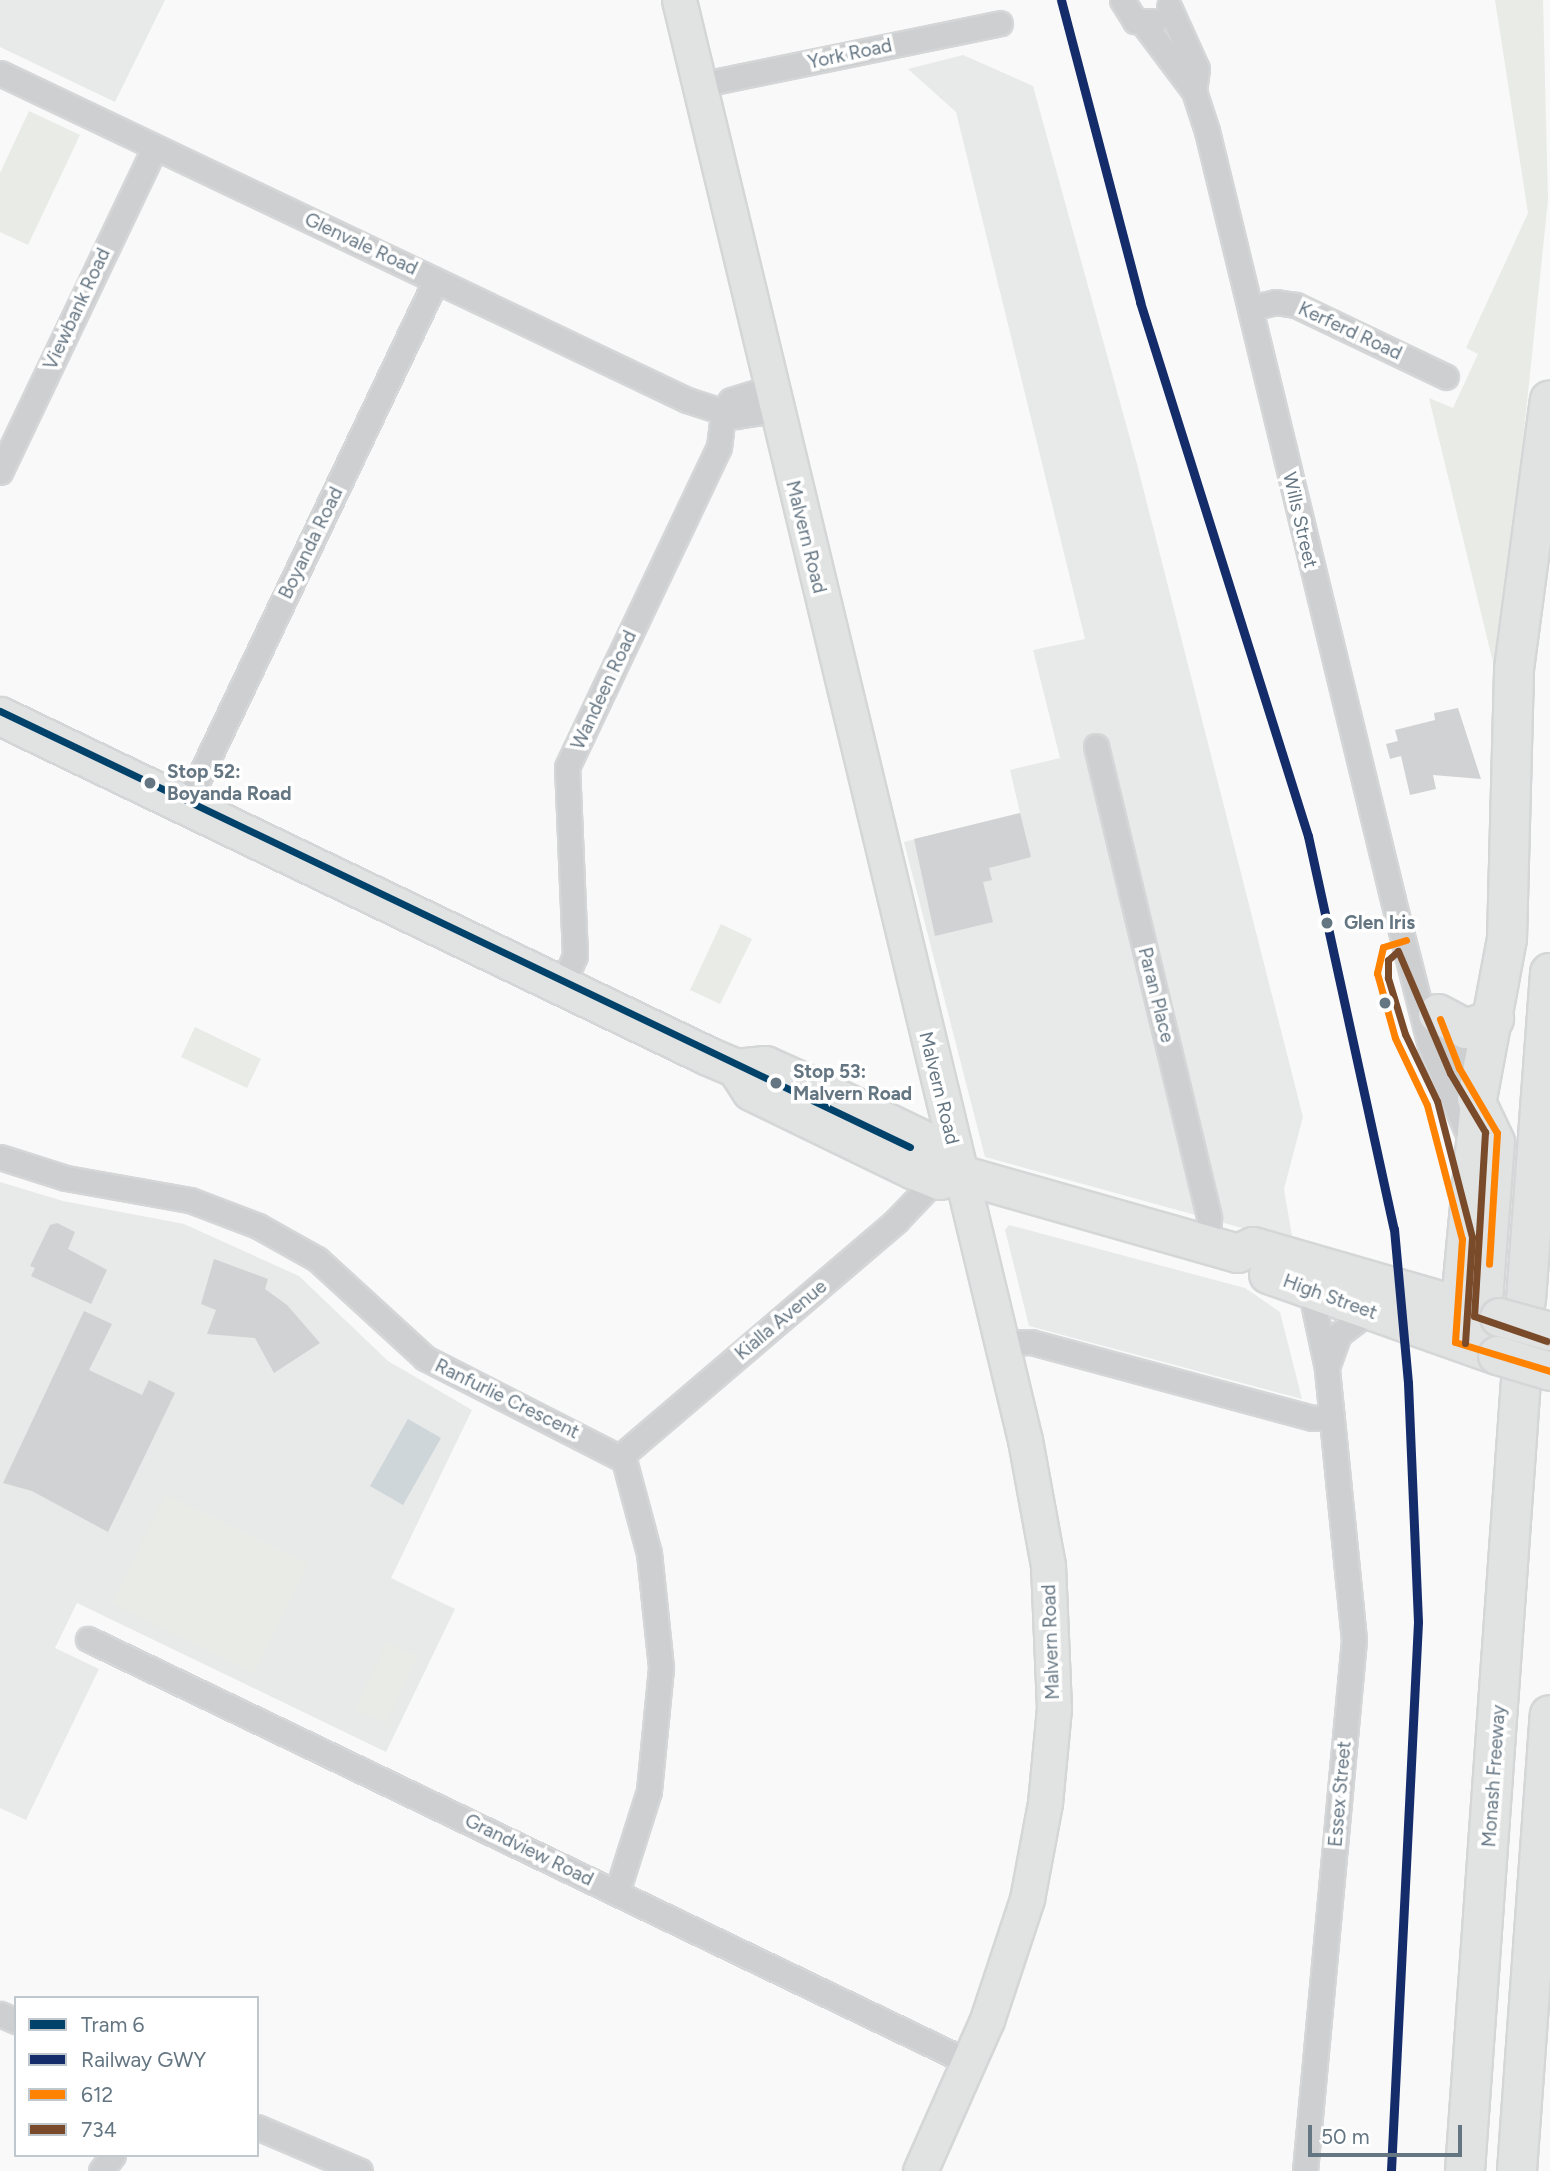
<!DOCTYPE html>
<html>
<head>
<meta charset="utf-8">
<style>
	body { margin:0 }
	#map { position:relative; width:1550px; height:2171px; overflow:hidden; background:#f9f9f9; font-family:Figtree,sans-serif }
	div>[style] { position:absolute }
	.built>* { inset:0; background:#e8e9e9 }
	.green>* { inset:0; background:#e8ebe6 }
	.water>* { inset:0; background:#ced6d9 }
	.building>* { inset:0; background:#d0d2d3 }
	.roads { filter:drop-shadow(2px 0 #d5d6d7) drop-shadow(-2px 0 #d5d6d7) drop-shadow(0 2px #d5d6d7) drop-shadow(0 -2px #d5d6d7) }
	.street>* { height:23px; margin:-11.5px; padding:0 11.5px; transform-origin:11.5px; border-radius:11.5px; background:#cecfd0 }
	.secondary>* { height:33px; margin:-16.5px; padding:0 16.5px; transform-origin:16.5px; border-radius:16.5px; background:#e1e2e2 }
	.primary>* { height:37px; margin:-18.5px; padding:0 18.5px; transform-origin:18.5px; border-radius:18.5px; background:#e1e2e2 }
	.highway>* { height:38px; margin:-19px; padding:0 19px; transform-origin:19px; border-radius:19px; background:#e1e2e2 }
	.bridges { filter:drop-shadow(2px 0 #d5d6d7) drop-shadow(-2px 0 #d5d6d7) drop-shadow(0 2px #d5d6d7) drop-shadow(0 -2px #d5d6d7) }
	.primary-bridge>* { height:37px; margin:-18.5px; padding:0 18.5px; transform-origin:18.5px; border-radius:18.5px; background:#e1e2e2 }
	.bus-1>* { height:7px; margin:-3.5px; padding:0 3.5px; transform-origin:3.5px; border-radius:3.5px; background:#ff8200 }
	.bus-2>* { height:7px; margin:-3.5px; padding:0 3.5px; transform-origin:3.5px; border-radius:3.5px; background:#7a4b2a }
	.rail-1>* { height:9px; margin:-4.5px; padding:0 4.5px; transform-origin:4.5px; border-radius:4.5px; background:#152c6b }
	.tram-1>* { height:7px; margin:-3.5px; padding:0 3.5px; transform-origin:3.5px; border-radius:3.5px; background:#01426a }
	.dots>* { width:19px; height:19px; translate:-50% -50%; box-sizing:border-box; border:4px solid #fff; border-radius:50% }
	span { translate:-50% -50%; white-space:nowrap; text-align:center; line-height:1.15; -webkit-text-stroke:7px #fff; paint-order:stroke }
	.street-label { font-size:19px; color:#657683 }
	.stop-label { font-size:19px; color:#657683; font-weight:700 }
	.left { translate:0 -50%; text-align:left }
	.legend { position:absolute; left:14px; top:1996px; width:245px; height:161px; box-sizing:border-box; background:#fff; border:2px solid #c1c8cd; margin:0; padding:9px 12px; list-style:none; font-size:21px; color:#657683 }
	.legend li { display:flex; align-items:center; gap:14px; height:35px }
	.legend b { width:35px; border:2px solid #c1c8cd }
	.scale { position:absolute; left:1308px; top:2125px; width:154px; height:32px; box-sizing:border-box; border:4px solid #657683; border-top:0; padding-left:9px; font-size:21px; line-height:24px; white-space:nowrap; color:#657683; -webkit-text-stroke:5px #fff; paint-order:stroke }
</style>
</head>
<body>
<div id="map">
	<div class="built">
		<div style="clip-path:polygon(0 0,165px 0,115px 102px,0 47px)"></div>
		<div style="clip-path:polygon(963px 55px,1033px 86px,1137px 464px,1303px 1117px,1284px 1189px,1293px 1242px,985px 1157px,904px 842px,1020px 813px,1010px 770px,1060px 758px,1033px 650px,1085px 639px,956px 112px,908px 69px)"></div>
		<div style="clip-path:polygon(0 1182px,63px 1201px,184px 1224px,299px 1276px,388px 1361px,472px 1410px,391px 1578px,455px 1609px,386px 1752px,77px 1603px,55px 1648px,99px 1669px,26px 1820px,0 1808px)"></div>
		<div style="clip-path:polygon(1009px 1225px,1245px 1288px,1280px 1312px,1302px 1399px,1029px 1326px,1005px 1230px)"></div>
	</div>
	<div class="green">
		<div style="clip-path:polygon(1495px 0,1543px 0,1548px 200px,1498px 683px,1429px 398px,1453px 408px,1478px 354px,1466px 348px,1528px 213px)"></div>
		<div style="clip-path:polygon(29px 111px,80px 135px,28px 245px,0 232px,0 173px)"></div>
		<div style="clip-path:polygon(721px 924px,752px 939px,720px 1004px,690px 990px)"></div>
		<div style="clip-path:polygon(195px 1027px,261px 1059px,247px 1088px,181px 1057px)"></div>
		<div style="clip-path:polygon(165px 1494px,308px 1564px,254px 1673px,112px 1604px)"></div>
		<div style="clip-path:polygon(387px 1642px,417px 1656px,386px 1724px,355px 1709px)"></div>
	</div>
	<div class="water">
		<div style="clip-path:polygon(408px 1419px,441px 1438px,403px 1505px,370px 1486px)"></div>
	</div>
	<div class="building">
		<div style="clip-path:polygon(1458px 708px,1481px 779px,1433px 775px,1436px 789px,1410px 795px,1401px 756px,1390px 759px,1386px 744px,1398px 741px,1395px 730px,1435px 720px,1434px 713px)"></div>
		<div style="clip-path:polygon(1020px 813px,1031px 857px,989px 868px,992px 880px,983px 882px,993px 922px,935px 936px,914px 839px)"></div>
		<div style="clip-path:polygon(57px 1223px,75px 1232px,68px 1249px,107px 1270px,91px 1304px,31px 1276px,35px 1268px,30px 1266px,50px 1225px)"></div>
		<div style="clip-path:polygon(214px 1259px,268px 1279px,265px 1289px,287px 1305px,320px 1343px,274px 1373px,255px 1338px,207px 1334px,216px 1310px,201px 1304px)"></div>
		<div style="clip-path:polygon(84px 1311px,112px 1324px,89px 1370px,142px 1395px,149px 1380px,175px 1393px,108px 1532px,32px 1491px,3px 1483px)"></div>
	</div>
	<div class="roads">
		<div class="street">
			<div style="left:1122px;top:0;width:25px;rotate:58deg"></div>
			<div style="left:1135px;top:21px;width:20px"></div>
			<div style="left:1169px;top:7px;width:68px;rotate:65.7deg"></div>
			<div style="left:1197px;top:69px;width:22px;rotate:98deg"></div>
			<div style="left:1143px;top:23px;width:85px;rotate:53.1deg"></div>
			<div style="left:1194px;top:91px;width:42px;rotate:72deg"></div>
			<div style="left:1207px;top:131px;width:791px;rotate:76.4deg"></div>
			<div style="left:1393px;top:900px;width:150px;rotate:75.7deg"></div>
			<div style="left:1430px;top:1045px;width:102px;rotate:66.9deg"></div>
			<div style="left:0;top:73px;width:761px;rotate:25.45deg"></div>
			<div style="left:687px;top:400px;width:52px;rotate:18.1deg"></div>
			<div style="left:736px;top:416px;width:40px;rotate:-8.5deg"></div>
			<div style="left:699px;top:85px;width:307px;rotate:-11.6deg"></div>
			<div style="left:1250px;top:308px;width:27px;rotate:-13deg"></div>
			<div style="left:1276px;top:302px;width:20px;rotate:9deg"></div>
			<div style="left:1296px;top:305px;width:166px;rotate:25.6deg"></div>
			<div style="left:724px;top:409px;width:11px;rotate:-52deg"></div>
			<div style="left:731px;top:400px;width:41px;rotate:-17.1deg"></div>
			<div style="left:0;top:472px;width:360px;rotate:-64.5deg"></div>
			<div style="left:1096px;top:746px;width:485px;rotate:76.5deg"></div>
			<div style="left:1209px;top:1218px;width:27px;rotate:94deg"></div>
			<div style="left:186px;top:805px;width:581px;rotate:-64.54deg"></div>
			<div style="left:562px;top:986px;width:33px;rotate:-67deg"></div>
			<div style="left:575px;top:956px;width:189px;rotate:-92.4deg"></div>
			<div style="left:567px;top:767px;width:354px;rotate:-64.6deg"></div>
			<div style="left:719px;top:447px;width:38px;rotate:-83deg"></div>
			<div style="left:1438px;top:1015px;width:93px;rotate:65.1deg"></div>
			<div style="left:0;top:1157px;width:69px;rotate:17.7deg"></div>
			<div style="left:66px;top:1178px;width:126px;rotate:10.1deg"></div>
			<div style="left:190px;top:1200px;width:73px;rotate:20.9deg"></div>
			<div style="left:258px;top:1226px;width:68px;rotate:29.2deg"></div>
			<div style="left:317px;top:1259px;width:147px;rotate:42.5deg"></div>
			<div style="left:425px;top:1358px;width:224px;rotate:27.1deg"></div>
			<div style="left:624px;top:1460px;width:96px;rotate:75deg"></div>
			<div style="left:649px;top:1553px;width:116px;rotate:84deg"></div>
			<div style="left:661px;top:1668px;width:124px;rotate:95.6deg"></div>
			<div style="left:649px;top:1791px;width:106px;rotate:107.6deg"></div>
			<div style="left:1002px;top:1343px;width:29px;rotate:-2deg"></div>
			<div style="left:1031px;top:1342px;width:291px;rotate:15.1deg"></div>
			<div style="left:1312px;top:1418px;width:20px;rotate:-3deg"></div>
			<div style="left:1327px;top:1367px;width:35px;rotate:-70deg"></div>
			<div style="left:1339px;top:1334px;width:38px;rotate:-37deg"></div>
			<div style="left:621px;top:1456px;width:362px;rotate:-40.5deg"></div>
			<div style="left:896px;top:1221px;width:58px;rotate:-46.4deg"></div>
			<div style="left:88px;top:1639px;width:979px;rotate:25.67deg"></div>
			<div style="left:0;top:2014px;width:17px;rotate:24deg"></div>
			<div style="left:257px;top:2127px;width:112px;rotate:23.1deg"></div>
			<div style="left:101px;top:2171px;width:20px;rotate:-53deg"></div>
			<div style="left:1305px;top:2171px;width:533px;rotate:-84.73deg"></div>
			<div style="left:1354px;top:1640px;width:273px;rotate:-95.7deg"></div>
			<div style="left:1327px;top:1368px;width:82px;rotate:-102deg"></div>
		</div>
		<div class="secondary">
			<div style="left:679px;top:0;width:1481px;rotate:76.49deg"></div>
			<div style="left:1025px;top:1440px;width:127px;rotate:79.6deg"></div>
			<div style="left:1048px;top:1565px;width:143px;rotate:87.6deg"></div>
			<div style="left:1054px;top:1708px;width:95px;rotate:95.4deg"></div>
			<div style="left:1045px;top:1803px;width:98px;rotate:100.6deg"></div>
			<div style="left:1027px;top:1899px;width:127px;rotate:108.3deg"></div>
			<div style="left:987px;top:2020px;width:165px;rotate:113.9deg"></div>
			<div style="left:1455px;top:1333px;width:235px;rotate:-84.6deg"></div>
			<div style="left:1477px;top:1339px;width:27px;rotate:-75deg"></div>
			<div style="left:1484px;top:1313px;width:172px;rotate:-85.7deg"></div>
			<div style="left:1497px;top:1141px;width:47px;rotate:-115.5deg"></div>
		</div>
		<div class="primary">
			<div style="left:0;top:716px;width:785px;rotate:25.65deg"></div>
			<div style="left:708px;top:1056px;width:30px;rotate:23deg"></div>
			<div style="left:736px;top:1068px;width:29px;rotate:-6deg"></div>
			<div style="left:765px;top:1065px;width:51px;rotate:24.1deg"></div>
			<div style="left:812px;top:1086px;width:131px;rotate:25.8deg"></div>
			<div style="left:930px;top:1143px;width:43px;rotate:45.9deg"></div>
			<div style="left:960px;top:1174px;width:288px;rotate:15.9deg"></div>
			<div style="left:1237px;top:1253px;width:17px;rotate:-24deg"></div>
			<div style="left:1253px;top:1246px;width:256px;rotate:16.1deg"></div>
			<div style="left:736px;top:1068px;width:27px;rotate:57deg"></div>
			<div style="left:751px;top:1091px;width:181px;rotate:25.9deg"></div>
			<div style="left:914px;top:1170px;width:27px;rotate:22deg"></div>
			<div style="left:939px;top:1180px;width:22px;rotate:-16deg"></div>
			<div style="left:1268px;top:1274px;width:243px;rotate:19.5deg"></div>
		</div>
		<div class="highway">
			<div style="left:1438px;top:1014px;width:32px;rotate:28deg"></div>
			<div style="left:1466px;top:1029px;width:30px;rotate:-20deg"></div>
			<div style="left:1477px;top:1099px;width:163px;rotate:-79.4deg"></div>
			<div style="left:1507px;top:939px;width:270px;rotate:-88.5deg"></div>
			<div style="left:1514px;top:669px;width:271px;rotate:-82.4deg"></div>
			<div style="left:1526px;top:1300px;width:328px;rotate:-85.8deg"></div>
			<div style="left:1465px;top:2171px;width:792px;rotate:-85.95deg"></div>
			<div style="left:1517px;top:2171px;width:457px;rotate:-85.9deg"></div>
		</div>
	</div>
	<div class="bridges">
		<div class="primary-bridge">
			<div style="left:1499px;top:1317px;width:53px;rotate:15.4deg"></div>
			<div style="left:1497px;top:1355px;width:55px;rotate:16.8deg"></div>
		</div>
	</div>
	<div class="bus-1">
		<div style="left:1406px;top:940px;width:24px;rotate:163deg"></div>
		<div style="left:1383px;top:947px;width:27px;rotate:103deg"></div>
		<div style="left:1377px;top:973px;width:67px;rotate:74.5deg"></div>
		<div style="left:1395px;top:1038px;width:74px;rotate:64.5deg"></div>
		<div style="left:1427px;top:1105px;width:138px;rotate:75.4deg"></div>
		<div style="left:1462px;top:1239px;width:103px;rotate:93.9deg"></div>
		<div style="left:1440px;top:1019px;width:53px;rotate:68.8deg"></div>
		<div style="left:1459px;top:1068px;width:75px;rotate:59.7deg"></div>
		<div style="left:1497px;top:1133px;width:131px;rotate:93.5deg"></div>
		<div style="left:1455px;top:1342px;width:99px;rotate:17deg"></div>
	</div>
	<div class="bus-2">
		<div style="left:1465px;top:1343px;width:106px;rotate:-86.2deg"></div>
		<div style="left:1472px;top:1237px;width:140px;rotate:-104.4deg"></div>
		<div style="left:1437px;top:1101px;width:74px;rotate:-115.5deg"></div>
		<div style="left:1405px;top:1034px;width:59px;rotate:-106.9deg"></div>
		<div style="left:1388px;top:978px;width:18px;rotate:-90deg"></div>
		<div style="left:1388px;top:960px;width:13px;rotate:-42deg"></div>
		<div style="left:1398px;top:951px;width:133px;rotate:66.9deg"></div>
		<div style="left:1450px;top:1073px;width:69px;rotate:59.3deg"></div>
		<div style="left:1485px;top:1132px;width:184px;rotate:93.4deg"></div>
		<div style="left:1474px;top:1316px;width:77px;rotate:18.9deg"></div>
	</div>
	<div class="rail-1">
		<div style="left:1061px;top:0;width:312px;rotate:75.3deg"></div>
		<div style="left:1140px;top:302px;width:560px;rotate:72.54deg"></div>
		<div style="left:1308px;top:836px;width:402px;rotate:77.7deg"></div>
		<div style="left:1394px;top:1229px;width:155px;rotate:84.8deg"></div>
		<div style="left:1408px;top:1383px;width:239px;rotate:87.6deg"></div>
		<div style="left:1418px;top:1622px;width:550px;rotate:92.82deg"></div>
	</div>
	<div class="tram-1">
		<div style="left:0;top:711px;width:1009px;rotate:25.6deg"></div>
	</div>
	<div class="dots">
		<div style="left:150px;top:783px;background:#657683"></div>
		<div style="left:1327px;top:923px;background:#657683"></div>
		<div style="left:1385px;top:1003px;background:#657683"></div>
		<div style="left:776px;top:1083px;background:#657683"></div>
	</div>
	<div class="street-label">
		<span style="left:850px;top:54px;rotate:-12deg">York Road</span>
		<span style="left:361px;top:244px;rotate:25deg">Glenvale Road</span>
		<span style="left:77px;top:309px;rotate:-65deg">Viewbank Road</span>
		<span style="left:1350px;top:331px;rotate:25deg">Kerferd Road</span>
		<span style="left:1300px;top:520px;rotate:77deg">Wills Street</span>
		<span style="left:806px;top:537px;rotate:76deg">Malvern Road</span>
		<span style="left:311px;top:543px;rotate:-64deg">Boyanda Road</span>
		<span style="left:604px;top:690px;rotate:-65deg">Wandeen Road</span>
		<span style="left:1156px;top:995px;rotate:76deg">Paran Place</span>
		<span style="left:939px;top:1088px;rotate:76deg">Malvern Road</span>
		<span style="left:1330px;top:1297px;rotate:20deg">High Street</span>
		<span style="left:781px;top:1320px;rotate:-40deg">Kialla Avenue</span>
		<span style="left:507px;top:1399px;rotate:26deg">Ranfurlie Crescent</span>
		<span style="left:1051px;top:1642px;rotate:-92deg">Malvern Road</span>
		<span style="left:1494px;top:1776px;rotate:-86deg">Monash Freeway</span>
		<span style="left:1340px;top:1794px;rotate:-85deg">Essex Street</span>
		<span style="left:529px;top:1850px;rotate:26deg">Grandview Road</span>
	</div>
	<div class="stop-label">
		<span class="left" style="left:167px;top:783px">Stop 52:<br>Boyanda Road</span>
		<span class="left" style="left:1344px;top:923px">Glen Iris</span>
		<span class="left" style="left:793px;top:1083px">Stop 53:<br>Malvern Road</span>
	</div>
	<ul class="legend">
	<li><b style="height:9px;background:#01426a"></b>Tram 6</li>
	<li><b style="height:9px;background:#152c6b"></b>Railway GWY</li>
	<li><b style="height:9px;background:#ff8200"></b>612</li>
	<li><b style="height:9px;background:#7a4b2a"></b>734</li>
	</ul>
	<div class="scale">50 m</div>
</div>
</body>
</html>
